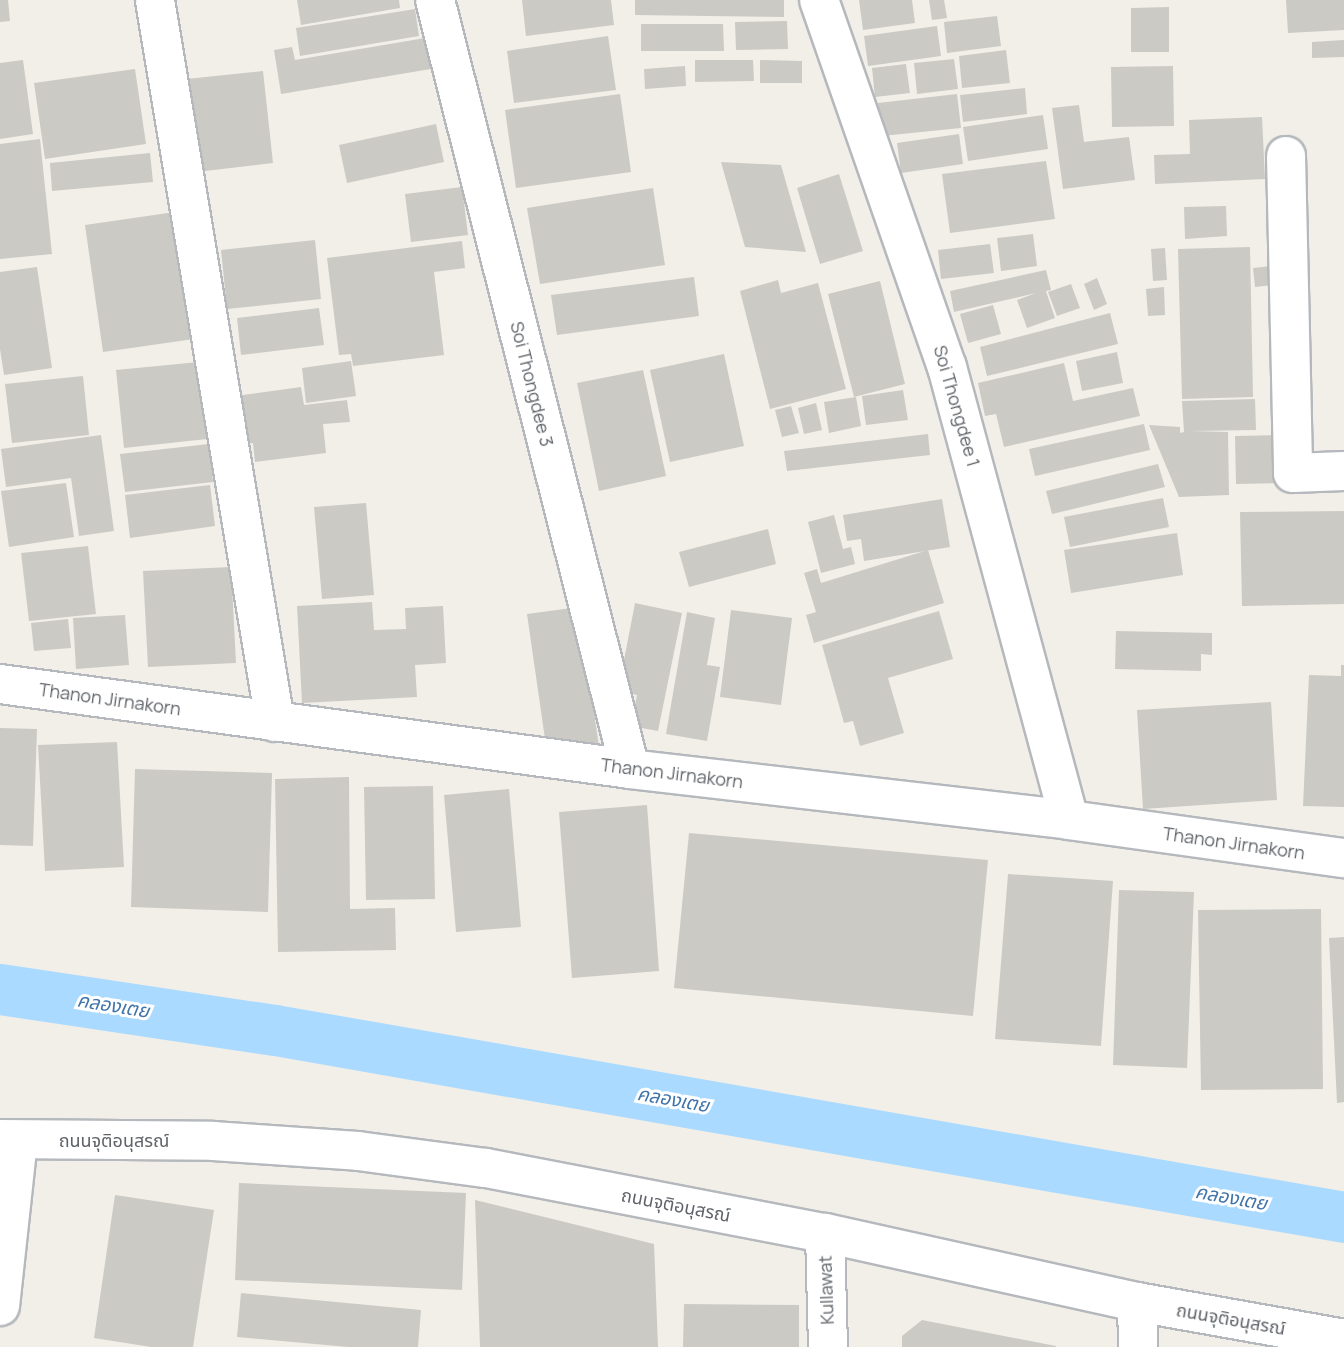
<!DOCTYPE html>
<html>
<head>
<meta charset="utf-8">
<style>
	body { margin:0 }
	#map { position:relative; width:1344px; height:1347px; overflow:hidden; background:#f1efe8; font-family:Manrope,"Noto Sans Thai",sans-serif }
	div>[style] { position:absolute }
	.canal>* { height:51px; margin:-25.5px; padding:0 25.5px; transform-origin:25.5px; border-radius:25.5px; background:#aadaff }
	.building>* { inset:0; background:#cccac5 }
	.roads { filter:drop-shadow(2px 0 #b5b8bc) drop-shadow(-2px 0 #b5b8bc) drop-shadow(0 2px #b5b8bc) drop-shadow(0 -2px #b5b8bc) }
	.street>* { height:38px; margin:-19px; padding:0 19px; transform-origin:19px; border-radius:19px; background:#fff }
	.secondary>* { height:38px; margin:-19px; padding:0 19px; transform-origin:19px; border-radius:19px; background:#fff }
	span { translate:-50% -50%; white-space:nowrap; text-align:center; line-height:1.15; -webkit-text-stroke:6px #fff; paint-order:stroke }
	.street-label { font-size:18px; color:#5f6368 }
	.water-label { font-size:19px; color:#4174aa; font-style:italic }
</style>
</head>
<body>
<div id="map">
	<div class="canal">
		<div style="left:0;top:989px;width:278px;rotate:8.5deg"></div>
		<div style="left:275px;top:1030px;width:1085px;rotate:9.92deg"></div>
	</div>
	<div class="building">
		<div style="clip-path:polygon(0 0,8px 0,10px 21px,0 22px)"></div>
		<div style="clip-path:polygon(297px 0,399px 0,400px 8px,301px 25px)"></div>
		<div style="clip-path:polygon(522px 0,611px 0,614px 25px,526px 36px)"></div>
		<div style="clip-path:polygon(635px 0,784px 0,784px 17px,635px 15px)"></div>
		<div style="clip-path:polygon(859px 0,912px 0,915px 23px,863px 30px)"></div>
		<div style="clip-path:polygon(929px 0,944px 0,947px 18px,932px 20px)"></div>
		<div style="clip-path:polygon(1286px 0,1344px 0,1344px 30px,1288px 33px)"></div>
		<div style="clip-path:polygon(1169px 7px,1169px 52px,1131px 52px,1131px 8px)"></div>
		<div style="clip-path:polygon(415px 9px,419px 36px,300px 56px,296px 28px)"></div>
		<div style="clip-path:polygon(997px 16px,1001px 46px,947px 53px,944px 22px)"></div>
		<div style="clip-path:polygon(787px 21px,788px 49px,736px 50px,735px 22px)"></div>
		<div style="clip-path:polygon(641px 24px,723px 24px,724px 51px,641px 51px)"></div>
		<div style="clip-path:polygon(937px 26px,941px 56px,868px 66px,864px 36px)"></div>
		<div style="clip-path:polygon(608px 36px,616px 90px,514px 103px,507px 51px)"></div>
		<div style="clip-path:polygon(425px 38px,431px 69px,281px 94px,274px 50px,292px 47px,295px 60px)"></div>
		<div style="clip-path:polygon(1344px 40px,1344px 57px,1312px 58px,1312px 42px)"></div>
		<div style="clip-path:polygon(1006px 50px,1010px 83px,962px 88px,959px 56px)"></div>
		<div style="clip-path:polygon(954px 59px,958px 89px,917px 94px,914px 63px)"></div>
		<div style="clip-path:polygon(23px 60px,33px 134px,0 139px,0 63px)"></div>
		<div style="clip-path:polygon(695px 60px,753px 60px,754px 81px,695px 82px)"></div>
		<div style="clip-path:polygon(760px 60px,802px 61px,802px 83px,760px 83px)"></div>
		<div style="clip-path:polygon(906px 64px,910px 93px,875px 97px,872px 68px)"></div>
		<div style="clip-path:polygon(685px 66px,686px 86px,645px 89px,644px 69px)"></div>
		<div style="clip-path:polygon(1173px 66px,1174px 126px,1112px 127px,1111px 67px)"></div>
		<div style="clip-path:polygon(135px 69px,146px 144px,45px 159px,34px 83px)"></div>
		<div style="clip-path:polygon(263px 71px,273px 163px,188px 173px,177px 80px)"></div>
		<div style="clip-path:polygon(1025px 88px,1027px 114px,963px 122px,960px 95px)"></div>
		<div style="clip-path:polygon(620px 94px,631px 172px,516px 188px,505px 110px)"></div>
		<div style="clip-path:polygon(957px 94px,961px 128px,882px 136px,878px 103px)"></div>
		<div style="clip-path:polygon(1079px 105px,1084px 142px,1129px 137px,1135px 180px,1063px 189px,1052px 108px)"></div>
		<div style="clip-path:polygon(1043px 115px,1048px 149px,968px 161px,963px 127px)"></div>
		<div style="clip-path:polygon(1262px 117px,1265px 179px,1155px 184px,1154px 155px,1190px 154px,1189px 120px)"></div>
		<div style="clip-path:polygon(436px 124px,444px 162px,347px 183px,339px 145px)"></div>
		<div style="clip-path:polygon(959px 134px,963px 164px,901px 173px,897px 143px)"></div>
		<div style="clip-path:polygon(40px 139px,52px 254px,0 259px,0 144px)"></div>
		<div style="clip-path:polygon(150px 153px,153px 182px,52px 191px,50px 163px)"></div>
		<div style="clip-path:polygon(1046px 161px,1055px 219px,950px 233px,942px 174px)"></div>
		<div style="clip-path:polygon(721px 162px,781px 165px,806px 252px,745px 247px)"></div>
		<div style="clip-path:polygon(839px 174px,863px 251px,820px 264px,797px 188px)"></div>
		<div style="clip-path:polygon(462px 187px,468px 235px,411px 242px,405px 194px)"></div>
		<div style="clip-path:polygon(653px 188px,665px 265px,540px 284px,527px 208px)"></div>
		<div style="clip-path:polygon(1226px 206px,1227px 236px,1185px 239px,1184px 207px)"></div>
		<div style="clip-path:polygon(175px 212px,194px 339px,103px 352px,85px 225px)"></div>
		<div style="clip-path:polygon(1033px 234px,1037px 266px,1001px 271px,997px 238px)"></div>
		<div style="clip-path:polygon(315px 240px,321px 299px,227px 309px,221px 250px)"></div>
		<div style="clip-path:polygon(462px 241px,465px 268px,434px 272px,444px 355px,353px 366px,351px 354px,339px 355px,327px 258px)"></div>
		<div style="clip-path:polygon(990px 244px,994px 273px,941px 279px,938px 250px)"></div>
		<div style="clip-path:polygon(1250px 247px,1253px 397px,1182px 399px,1178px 249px)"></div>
		<div style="clip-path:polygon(1165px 248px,1167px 280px,1153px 281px,1151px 249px)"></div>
		<div style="clip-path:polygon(1271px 266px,1273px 285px,1255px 287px,1253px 268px)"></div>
		<div style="clip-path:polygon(37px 267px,52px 368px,4px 375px,0 349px,0 272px)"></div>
		<div style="clip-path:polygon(1046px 270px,1051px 290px,1046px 291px,1055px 318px,1027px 328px,1017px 300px,1036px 293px,954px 312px,950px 291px)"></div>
		<div style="clip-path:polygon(694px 277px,699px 316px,557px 335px,551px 295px)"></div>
		<div style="clip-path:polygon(1097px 278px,1107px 304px,1094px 310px,1084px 284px)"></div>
		<div style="clip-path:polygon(778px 280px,781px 293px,818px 283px,846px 389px,770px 409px,740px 291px)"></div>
		<div style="clip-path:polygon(880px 281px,905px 384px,854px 397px,828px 294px)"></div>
		<div style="clip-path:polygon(1071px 284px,1080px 308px,1057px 316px,1048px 292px)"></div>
		<div style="clip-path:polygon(1164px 287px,1165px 315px,1148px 316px,1146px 289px)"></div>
		<div style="clip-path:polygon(993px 305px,1001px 334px,968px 343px,960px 314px)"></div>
		<div style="clip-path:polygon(319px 308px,324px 345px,241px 355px,237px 318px)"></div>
		<div style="clip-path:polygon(1110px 313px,1118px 344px,987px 376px,980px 347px)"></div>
		<div style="clip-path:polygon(1117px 352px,1123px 383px,1082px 391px,1076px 361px)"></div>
		<div style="clip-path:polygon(724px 354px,744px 446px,670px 462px,650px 370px)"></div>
		<div style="clip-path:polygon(209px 361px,216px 438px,124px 448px,116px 370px)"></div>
		<div style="clip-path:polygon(351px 361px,356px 396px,306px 403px,302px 368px)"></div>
		<div style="clip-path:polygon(1064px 363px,1073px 401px,1133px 388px,1140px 416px,1004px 447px,996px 414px,985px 416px,978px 383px)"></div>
		<div style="clip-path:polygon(643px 370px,666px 476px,599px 491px,577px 383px)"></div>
		<div style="clip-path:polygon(83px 376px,89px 435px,12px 443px,5px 384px)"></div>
		<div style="clip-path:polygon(301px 387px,304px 405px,347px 400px,350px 422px,323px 424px,326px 453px,255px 462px,253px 443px,241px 444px,235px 396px)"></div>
		<div style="clip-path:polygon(903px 390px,908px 420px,866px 425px,862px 396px)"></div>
		<div style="clip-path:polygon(856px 397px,861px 426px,829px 433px,824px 402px)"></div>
		<div style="clip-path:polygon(1255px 399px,1256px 430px,1190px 431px,1228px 432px,1229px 495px,1179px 497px,1149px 425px,1180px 427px,1180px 433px,1184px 432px,1182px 401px)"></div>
		<div style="clip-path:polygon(816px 403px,822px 430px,804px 434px,798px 408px)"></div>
		<div style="clip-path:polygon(791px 406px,799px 433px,782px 437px,775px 410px)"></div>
		<div style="clip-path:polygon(1144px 424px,1150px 450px,1035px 476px,1029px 449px)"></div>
		<div style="clip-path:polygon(928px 434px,930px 455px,787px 471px,784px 451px)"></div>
		<div style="clip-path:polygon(101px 435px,114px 531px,79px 536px,71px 478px,6px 487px,1px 449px)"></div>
		<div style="clip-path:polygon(1280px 435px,1282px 483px,1236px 484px,1235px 436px)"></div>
		<div style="clip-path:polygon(209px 444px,213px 482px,125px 492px,120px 454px)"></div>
		<div style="clip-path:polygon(1158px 464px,1165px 487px,1052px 514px,1046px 491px)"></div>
		<div style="clip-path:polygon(66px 483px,74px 537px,9px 547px,1px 491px)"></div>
		<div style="clip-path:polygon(210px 485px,215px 526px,130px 538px,125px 495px)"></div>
		<div style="clip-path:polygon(1163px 498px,1169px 527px,1070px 547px,1064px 517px)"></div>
		<div style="clip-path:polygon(942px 499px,950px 547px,864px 561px,861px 539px,847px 541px,843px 515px)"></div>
		<div style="clip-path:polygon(366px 503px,374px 595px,322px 599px,314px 507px)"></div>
		<div style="clip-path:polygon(1344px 511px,1344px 604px,1242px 606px,1240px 512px)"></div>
		<div style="clip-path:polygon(834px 515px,843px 549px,851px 547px,855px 564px,821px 573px,808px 522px)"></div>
		<div style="clip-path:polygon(768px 529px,776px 564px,689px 587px,679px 552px)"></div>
		<div style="clip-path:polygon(1177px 533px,1183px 575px,1071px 593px,1064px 550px)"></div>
		<div style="clip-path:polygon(88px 546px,96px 614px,29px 621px,21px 553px)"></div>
		<div style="clip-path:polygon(928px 550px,944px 603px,814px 643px,806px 615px,816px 612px,804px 573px,817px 569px,821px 583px)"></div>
		<div style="clip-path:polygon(231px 567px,236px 663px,148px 667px,143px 571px)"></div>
		<div style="clip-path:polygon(372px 602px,374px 630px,406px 629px,405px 608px,443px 606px,446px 663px,415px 665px,417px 697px,302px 703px,297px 606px)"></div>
		<div style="clip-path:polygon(635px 603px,682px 613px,658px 731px,631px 726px,637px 695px,618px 691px)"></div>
		<div style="clip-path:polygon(579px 607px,599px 747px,547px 753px,527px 614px)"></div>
		<div style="clip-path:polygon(731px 610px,792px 618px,781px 705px,720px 697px)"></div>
		<div style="clip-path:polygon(939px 611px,953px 659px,888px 678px,904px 733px,860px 746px,853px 721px,844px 723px,822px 645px)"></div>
		<div style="clip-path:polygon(687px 612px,715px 618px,707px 665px,720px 667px,707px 741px,666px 734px)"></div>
		<div style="clip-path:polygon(125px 615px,129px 665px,76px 669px,73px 618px)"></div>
		<div style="clip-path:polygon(68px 619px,71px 648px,34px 651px,31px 623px)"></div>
		<div style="clip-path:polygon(1116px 631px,1212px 633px,1212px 655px,1201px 654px,1201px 671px,1115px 669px)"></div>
		<div style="clip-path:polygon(1341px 665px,1344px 665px,1344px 807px,1303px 806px,1309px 675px,1341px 676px)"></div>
		<div style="clip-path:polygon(1271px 702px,1277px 800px,1143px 809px,1137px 710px)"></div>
		<div style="clip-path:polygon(0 728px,37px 729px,33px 846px,0 845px)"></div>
		<div style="clip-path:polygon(117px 742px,124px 867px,45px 871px,38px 745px)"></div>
		<div style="clip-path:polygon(135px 769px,272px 773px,268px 912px,131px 907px)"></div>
		<div style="clip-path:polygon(349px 777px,350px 909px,395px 908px,396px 950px,278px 952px,275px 779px)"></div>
		<div style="clip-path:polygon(433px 786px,435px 899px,366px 900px,364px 787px)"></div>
		<div style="clip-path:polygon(509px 789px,521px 927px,456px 932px,444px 795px)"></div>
		<div style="clip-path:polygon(647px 805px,659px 971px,572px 978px,559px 812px)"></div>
		<div style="clip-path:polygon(689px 833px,988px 860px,973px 1016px,674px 988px)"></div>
		<div style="clip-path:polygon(1008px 874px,1113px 881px,1101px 1046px,995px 1039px)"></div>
		<div style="clip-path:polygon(1119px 890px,1194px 892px,1187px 1068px,1113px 1065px)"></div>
		<div style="clip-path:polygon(1321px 909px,1323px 1089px,1201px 1090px,1198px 910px)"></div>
		<div style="clip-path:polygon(1344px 937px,1344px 1102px,1337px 1103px,1329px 938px)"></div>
		<div style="clip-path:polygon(239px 1183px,466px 1193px,462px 1290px,235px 1280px)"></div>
		<div style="clip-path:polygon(115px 1195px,214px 1210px,193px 1347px,151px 1347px,94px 1338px)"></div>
		<div style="clip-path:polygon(475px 1200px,654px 1244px,658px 1347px,480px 1347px)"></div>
		<div style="clip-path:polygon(241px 1293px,421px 1310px,418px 1347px,348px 1347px,237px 1337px)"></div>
		<div style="clip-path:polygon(684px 1304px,799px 1305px,799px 1347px,683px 1347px)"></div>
		<div style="clip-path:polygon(922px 1320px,1056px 1346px,1056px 1347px,902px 1347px,902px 1336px)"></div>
	</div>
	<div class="roads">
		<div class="street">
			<div style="left:155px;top:0;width:732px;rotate:80.56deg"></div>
			<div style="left:435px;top:0;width:793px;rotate:75.77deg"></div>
			<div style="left:819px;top:0;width:389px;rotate:70.8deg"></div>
			<div style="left:947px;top:367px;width:469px;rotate:74.9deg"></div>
			<div style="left:1286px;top:156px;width:317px;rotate:88.7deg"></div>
			<div style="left:1293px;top:473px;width:51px;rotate:-2.2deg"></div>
			<div style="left:0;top:684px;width:636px;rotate:7.68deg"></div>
			<div style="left:630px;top:769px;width:442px;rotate:6.6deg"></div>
			<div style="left:1069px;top:820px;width:278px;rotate:7.9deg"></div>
			<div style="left:825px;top:1233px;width:114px;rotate:88.5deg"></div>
			<div style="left:1137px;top:1302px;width:45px;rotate:88.7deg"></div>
			<div style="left:0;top:1306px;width:167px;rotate:-83.8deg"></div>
		</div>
		<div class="secondary">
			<div style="left:0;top:1139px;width:213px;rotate:0.5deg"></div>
			<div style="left:213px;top:1141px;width:145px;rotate:3.9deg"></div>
			<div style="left:358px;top:1151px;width:129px;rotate:7.6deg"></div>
			<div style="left:486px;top:1168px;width:345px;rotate:10.9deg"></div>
			<div style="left:825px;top:1233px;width:320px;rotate:12.5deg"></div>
			<div style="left:1137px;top:1302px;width:210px;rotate:10.1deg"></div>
		</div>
	</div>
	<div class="street-label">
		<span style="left:532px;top:384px;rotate:76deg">Soi Thongdee 3</span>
		<span style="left:957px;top:406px;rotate:74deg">Soi Thongdee 1</span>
		<span style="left:110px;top:699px;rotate:8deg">Thanon Jirnakorn</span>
		<span style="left:672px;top:773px;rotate:7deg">Thanon Jirnakorn</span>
		<span style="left:1234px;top:843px;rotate:8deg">Thanon Jirnakorn</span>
		<span style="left:114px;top:1140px">ถนนจุติอนุสรณ์</span>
		<span style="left:676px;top:1205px;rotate:11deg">ถนนจุติอนุสรณ์</span>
		<span style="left:826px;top:1290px;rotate:-92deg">Kullawat</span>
		<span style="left:1231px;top:1319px;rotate:10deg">ถนนจุติอนุสรณ์</span>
	</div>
	<div class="water-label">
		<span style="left:113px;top:1006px;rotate:9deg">คลองเตย</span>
		<span style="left:673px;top:1100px;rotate:10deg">คลองเตย</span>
		<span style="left:1231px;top:1198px;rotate:10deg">คลองเตย</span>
	</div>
</div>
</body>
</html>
